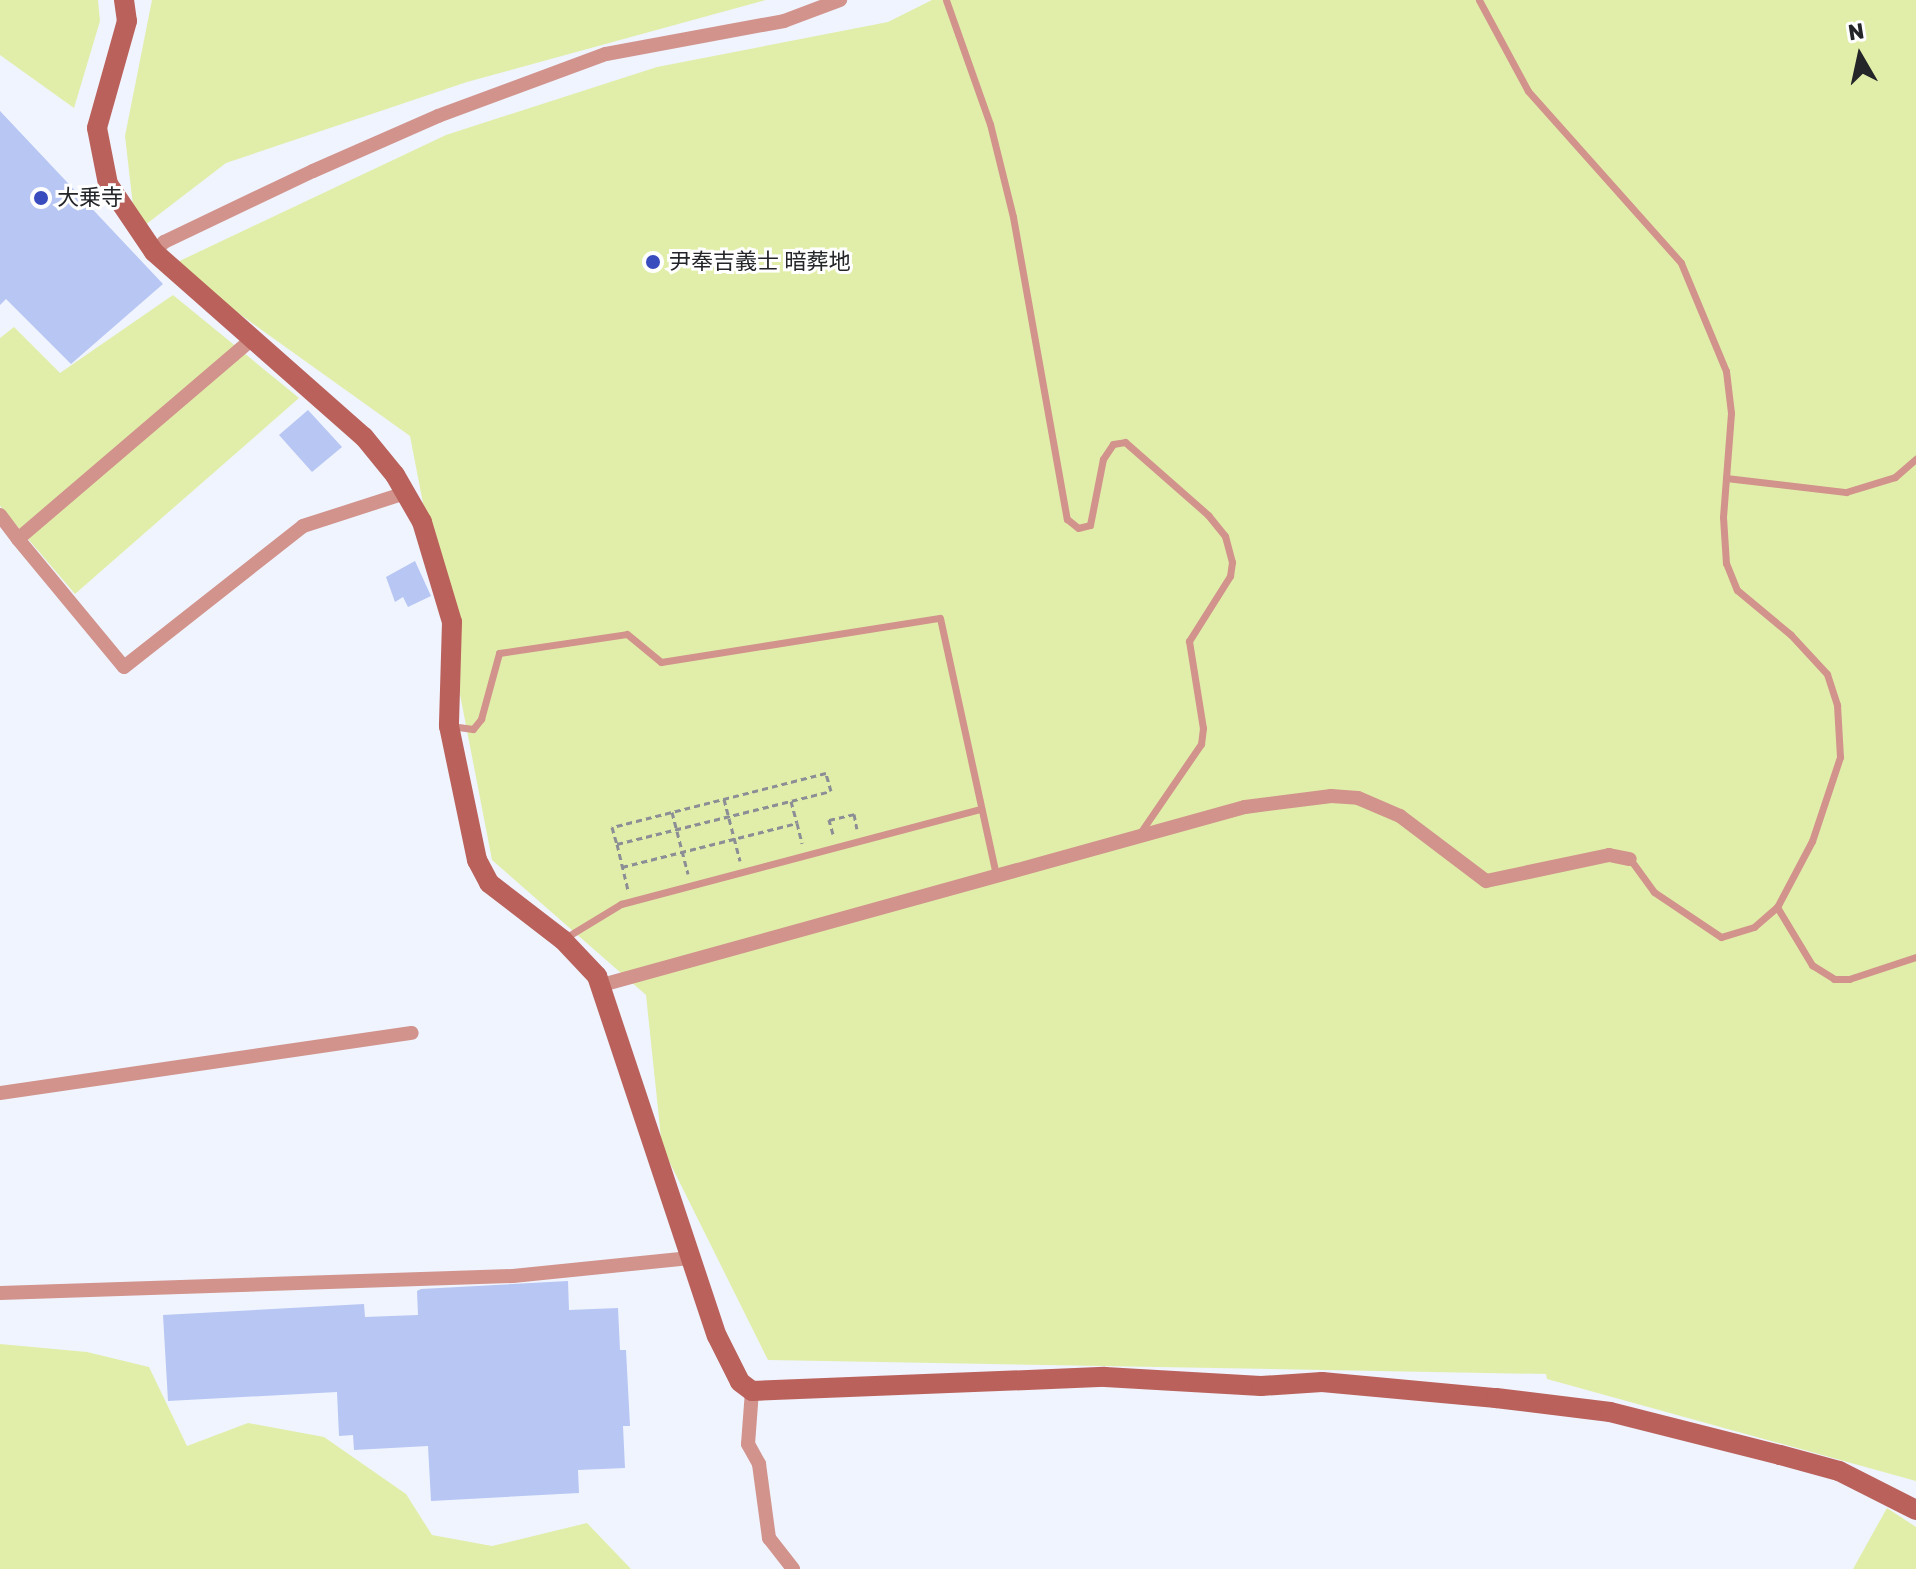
<!DOCTYPE html>
<html>
<head>
<meta charset="utf-8">
<style>
	body { margin:0 }
	#map { position:relative; width:1916px; height:1569px; overflow:hidden; background:#f0f4fe; font-family:Rubik,"Noto Sans JP",sans-serif }
	div>[style] { position:absolute }
	.green>* { inset:0; background:#e1eeaa }
	.building>* { inset:0; background:#b7c6f3 }
	.path>* { height:3px; margin-top:-1.5px; transform-origin:0; background:repeating-linear-gradient(90deg,#8b8e95 0 6px,transparent 0 10px) }
	.lane>* { height:7px; margin:-3.5px; padding:0 3.5px; transform-origin:3.5px; border-radius:3.5px; background:#d1938c }
	.street>* { height:14px; margin:-7px; padding:0 7px; transform-origin:7px; border-radius:7px; background:#d1938c }
	.secondary>* { height:20px; margin:-10px; padding:0 10px; transform-origin:10px; border-radius:10px; background:#ba615b }
	.dots>* { width:22px; height:22px; translate:-50% -50%; box-sizing:border-box; border:4px solid #fff; border-radius:50% }
	span { translate:-50% -50%; white-space:nowrap; text-align:center; line-height:1.15; -webkit-text-stroke:6px #fff; paint-order:stroke }
	.poi-label { font-size:22px; color:#232528 }
	.left { translate:0 -50%; text-align:left }
	.north { position:absolute; left:1820px; top:16px; width:80px; height:80px; -webkit-text-stroke:6px #fff; paint-order:stroke; rotate:351deg; font-size:22px; font-weight:700; line-height:32px; text-align:center; color:#232528 }
	.north::after { content:''; display:block; margin:auto; width:28px; height:36px; background:#232528; clip-path:polygon(50% 0,100% 100%,50% 72%,0 100%) }
</style>
</head>
<body>
<div id="map">
	<div class="green">
		<div style="clip-path:polygon(0 0,98px 0,100px 21px,74px 108px,0 55px)"></div>
		<div style="clip-path:polygon(152px 0,766px 0,467px 82px,226px 163px,136px 232px,125px 136px)"></div>
		<div style="clip-path:polygon(932px 0,1916px 0,1916px 1481px,1547px 1379px,1546px 1374px,768px 1360px,662px 1147px,646px 995px,492px 860px,410px 436px,171px 265px,446px 135px,657px 67px,888px 22px)"></div>
		<div style="clip-path:polygon(173px 295px,299px 398px,75px 594px,0 506px,0 338px,14px 327px,60px 373px)"></div>
		<div style="clip-path:polygon(0 1344px,87px 1352px,149px 1367px,187px 1446px,248px 1423px,324px 1437px,406px 1494px,432px 1535px,492px 1546px,587px 1523px,631px 1569px,0 1569px)"></div>
		<div style="clip-path:polygon(1887px 1508px,1916px 1527px,1916px 1569px,1853px 1569px)"></div>
	</div>
	<div class="building">
		<div style="clip-path:polygon(0 111px,163px 284px,71px 364px,6px 299px,0 305px)"></div>
		<div style="clip-path:polygon(308px 410px,342px 447px,312px 472px,279px 435px)"></div>
		<div style="clip-path:polygon(415px 561px,431px 596px,408px 607px,403px 597px,395px 602px,386px 577px)"></div>
		<div style="clip-path:polygon(568px 1281px,569px 1310px,618px 1308px,620px 1350px,626px 1350px,630px 1426px,623px 1426px,625px 1468px,578px 1470px,579px 1493px,431px 1501px,428px 1446px,354px 1450px,353px 1435px,339px 1436px,337px 1392px,168px 1401px,163px 1315px,364px 1304px,365px 1317px,418px 1315px,417px 1291px,421px 1289px)"></div>
	</div>
	<div class="path">
		<div style="left:724px;top:799px;width:64px;rotate:75.5deg"></div>
		<div style="left:791px;top:801px;width:23px;rotate:75deg"></div>
		<div style="left:672px;top:812px;width:64px;rotate:75.5deg"></div>
		<div style="left:833px;top:834px;width:15px;rotate:-106deg"></div>
		<div style="left:829px;top:820px;width:26px;rotate:-13deg"></div>
		<div style="left:854px;top:814px;width:15px;rotate:79deg"></div>
		<div style="left:617px;top:844px;width:220px;rotate:-13.9deg"></div>
		<div style="left:831px;top:791px;width:19px;rotate:-106deg"></div>
		<div style="left:826px;top:773px;width:221px;rotate:165.8deg"></div>
		<div style="left:612px;top:827px;width:18px;rotate:74deg"></div>
		<div style="left:617px;top:844px;width:47px;rotate:76.6deg"></div>
		<div style="left:622px;top:867px;width:180px;rotate:-14.1deg"></div>
		<div style="left:797px;top:823px;width:21px;rotate:76deg"></div>
	</div>
	<div class="lane">
		<div style="left:946px;top:0;width:132px;rotate:70.5deg"></div>
		<div style="left:990px;top:124px;width:96px;rotate:76.1deg"></div>
		<div style="left:1013px;top:217px;width:307px;rotate:79.9deg"></div>
		<div style="left:1067px;top:519px;width:14px;rotate:39deg"></div>
		<div style="left:1078px;top:528px;width:12px;rotate:-14deg"></div>
		<div style="left:1090px;top:525px;width:67px;rotate:-78.9deg"></div>
		<div style="left:1103px;top:459px;width:18px;rotate:-56deg"></div>
		<div style="left:1113px;top:444px;width:12px;rotate:-9deg"></div>
		<div style="left:1125px;top:442px;width:111px;rotate:41.3deg"></div>
		<div style="left:1208px;top:515px;width:27px;rotate:51deg"></div>
		<div style="left:1225px;top:536px;width:27px;rotate:75deg"></div>
		<div style="left:1232px;top:562px;width:14px;rotate:98deg"></div>
		<div style="left:1230px;top:576px;width:77px;rotate:122.2deg"></div>
		<div style="left:1189px;top:641px;width:88px;rotate:80.9deg"></div>
		<div style="left:1203px;top:728px;width:16px;rotate:97deg"></div>
		<div style="left:1201px;top:744px;width:108px;rotate:124.4deg"></div>
		<div style="left:1479px;top:0;width:103px;rotate:61.7deg"></div>
		<div style="left:1528px;top:91px;width:230px;rotate:48.3deg"></div>
		<div style="left:1681px;top:263px;width:117px;rotate:67.4deg"></div>
		<div style="left:1726px;top:371px;width:42px;rotate:83.2deg"></div>
		<div style="left:1731px;top:413px;width:104px;rotate:94.4deg"></div>
		<div style="left:1723px;top:517px;width:46px;rotate:86.3deg"></div>
		<div style="left:1726px;top:563px;width:29px;rotate:68deg"></div>
		<div style="left:1737px;top:590px;width:70px;rotate:39.8deg"></div>
		<div style="left:1791px;top:635px;width:53px;rotate:47.3deg"></div>
		<div style="left:1827px;top:674px;width:33px;rotate:72deg"></div>
		<div style="left:1837px;top:705px;width:52px;rotate:86.7deg"></div>
		<div style="left:1840px;top:757px;width:89px;rotate:108.4deg"></div>
		<div style="left:1812px;top:841px;width:75px;rotate:117.9deg"></div>
		<div style="left:1777px;top:907px;width:30px;rotate:139deg"></div>
		<div style="left:1754px;top:927px;width:34px;rotate:163deg"></div>
		<div style="left:1721px;top:937px;width:81px;rotate:-146.1deg"></div>
		<div style="left:1654px;top:892px;width:41px;rotate:-126deg"></div>
		<div style="left:1726px;top:478px;width:121px;rotate:6.7deg"></div>
		<div style="left:1846px;top:492px;width:51px;rotate:-17deg"></div>
		<div style="left:1895px;top:477px;width:28px;rotate:-41deg"></div>
		<div style="left:451px;top:726px;width:22px;rotate:8deg"></div>
		<div style="left:473px;top:729px;width:13px;rotate:-51deg"></div>
		<div style="left:481px;top:719px;width:68px;rotate:-74.7deg"></div>
		<div style="left:499px;top:653px;width:129px;rotate:-8.4deg"></div>
		<div style="left:627px;top:634px;width:44px;rotate:39.5deg"></div>
		<div style="left:661px;top:662px;width:282px;rotate:-9deg"></div>
		<div style="left:940px;top:618px;width:263px;rotate:77.7deg"></div>
		<div style="left:1777px;top:907px;width:68px;rotate:58.9deg"></div>
		<div style="left:1812px;top:965px;width:26px;rotate:32deg"></div>
		<div style="left:1834px;top:979px;width:15px"></div>
		<div style="left:1849px;top:979px;width:71px;rotate:-18.2deg"></div>
		<div style="left:565px;top:938px;width:66px;rotate:-31.3deg"></div>
		<div style="left:621px;top:904px;width:372px;rotate:-14.8deg"></div>
	</div>
	<div class="street">
		<div style="left:154px;top:252px;width:14px;rotate:-45deg"></div>
		<div style="left:164px;top:242px;width:165px;rotate:-25.5deg"></div>
		<div style="left:313px;top:171px;width:137px;rotate:-23.7deg"></div>
		<div style="left:438px;top:116px;width:179px;rotate:-20.3deg"></div>
		<div style="left:606px;top:54px;width:181px;rotate:-10.5deg"></div>
		<div style="left:784px;top:21px;width:60px;rotate:-20.6deg"></div>
		<div style="left:0;top:515px;width:30px;rotate:53deg"></div>
		<div style="left:18px;top:539px;width:305px;rotate:-40.5deg"></div>
		<div style="left:18px;top:539px;width:166px;rotate:50.4deg"></div>
		<div style="left:124px;top:667px;width:228px;rotate:-38.2deg"></div>
		<div style="left:303px;top:526px;width:107px;rotate:-17.9deg"></div>
		<div style="left:602px;top:985px;width:667px;rotate:-15.47deg"></div>
		<div style="left:1245px;top:807px;width:87px;rotate:-7.3deg"></div>
		<div style="left:1331px;top:796px;width:27px;rotate:4deg"></div>
		<div style="left:1358px;top:798px;width:46px;rotate:23.2deg"></div>
		<div style="left:1400px;top:816px;width:108px;rotate:37.1deg"></div>
		<div style="left:1486px;top:881px;width:126px;rotate:-11.9deg"></div>
		<div style="left:1609px;top:855px;width:21px;rotate:11deg"></div>
		<div style="left:0;top:1093px;width:416px;rotate:-8.3deg"></div>
		<div style="left:0;top:1293px;width:513px;rotate:-1.9deg"></div>
		<div style="left:513px;top:1276px;width:178px;rotate:-5.8deg"></div>
		<div style="left:752px;top:1391px;width:53px;rotate:94.3deg"></div>
		<div style="left:748px;top:1444px;width:23px;rotate:61deg"></div>
		<div style="left:759px;top:1464px;width:75px;rotate:82.3deg"></div>
		<div style="left:769px;top:1538px;width:39px;rotate:52deg"></div>
	</div>
	<div class="secondary">
		<div style="left:124px;top:0;width:21px;rotate:82deg"></div>
		<div style="left:127px;top:21px;width:111px;rotate:105.7deg"></div>
		<div style="left:97px;top:128px;width:57px;rotate:78.9deg"></div>
		<div style="left:108px;top:184px;width:82px;rotate:55.9deg"></div>
		<div style="left:154px;top:252px;width:280px;rotate:41.4deg"></div>
		<div style="left:364px;top:437px;width:49px;rotate:50.8deg"></div>
		<div style="left:395px;top:475px;width:54px;rotate:60.1deg"></div>
		<div style="left:422px;top:522px;width:104px;rotate:73.3deg"></div>
		<div style="left:452px;top:622px;width:104px;rotate:91.7deg"></div>
		<div style="left:449px;top:726px;width:137px;rotate:78.2deg"></div>
		<div style="left:477px;top:860px;width:26px;rotate:62deg"></div>
		<div style="left:489px;top:883px;width:93px;rotate:37.6deg"></div>
		<div style="left:563px;top:940px;width:50px;rotate:46.6deg"></div>
		<div style="left:597px;top:976px;width:379px;rotate:71.6deg"></div>
		<div style="left:717px;top:1336px;width:51px;rotate:63.4deg"></div>
		<div style="left:740px;top:1382px;width:15px;rotate:37deg"></div>
		<div style="left:752px;top:1391px;width:353px;rotate:-2.3deg"></div>
		<div style="left:1105px;top:1377px;width:156px;rotate:3.3deg"></div>
		<div style="left:1261px;top:1386px;width:61px;rotate:-3.8deg"></div>
		<div style="left:1322px;top:1382px;width:175px;rotate:5.3deg"></div>
		<div style="left:1496px;top:1398px;width:115px;rotate:7deg"></div>
		<div style="left:1610px;top:1412px;width:175px;rotate:14.2deg"></div>
		<div style="left:1780px;top:1455px;width:61px;rotate:15.2deg"></div>
		<div style="left:1839px;top:1471px;width:86px;rotate:26.9deg"></div>
	</div>
	<div class="dots">
		<div style="left:41px;top:198px;background:#394cbe"></div>
		<div style="left:653px;top:262px;background:#394cbe"></div>
	</div>
	<div class="poi-label">
		<span class="left" style="left:57px;top:198px">大乗寺</span>
		<span class="left" style="left:669px;top:262px">尹奉吉義士 暗葬地</span>
	</div>
	<div class="north">N</div>
</div>
</body>
</html>
